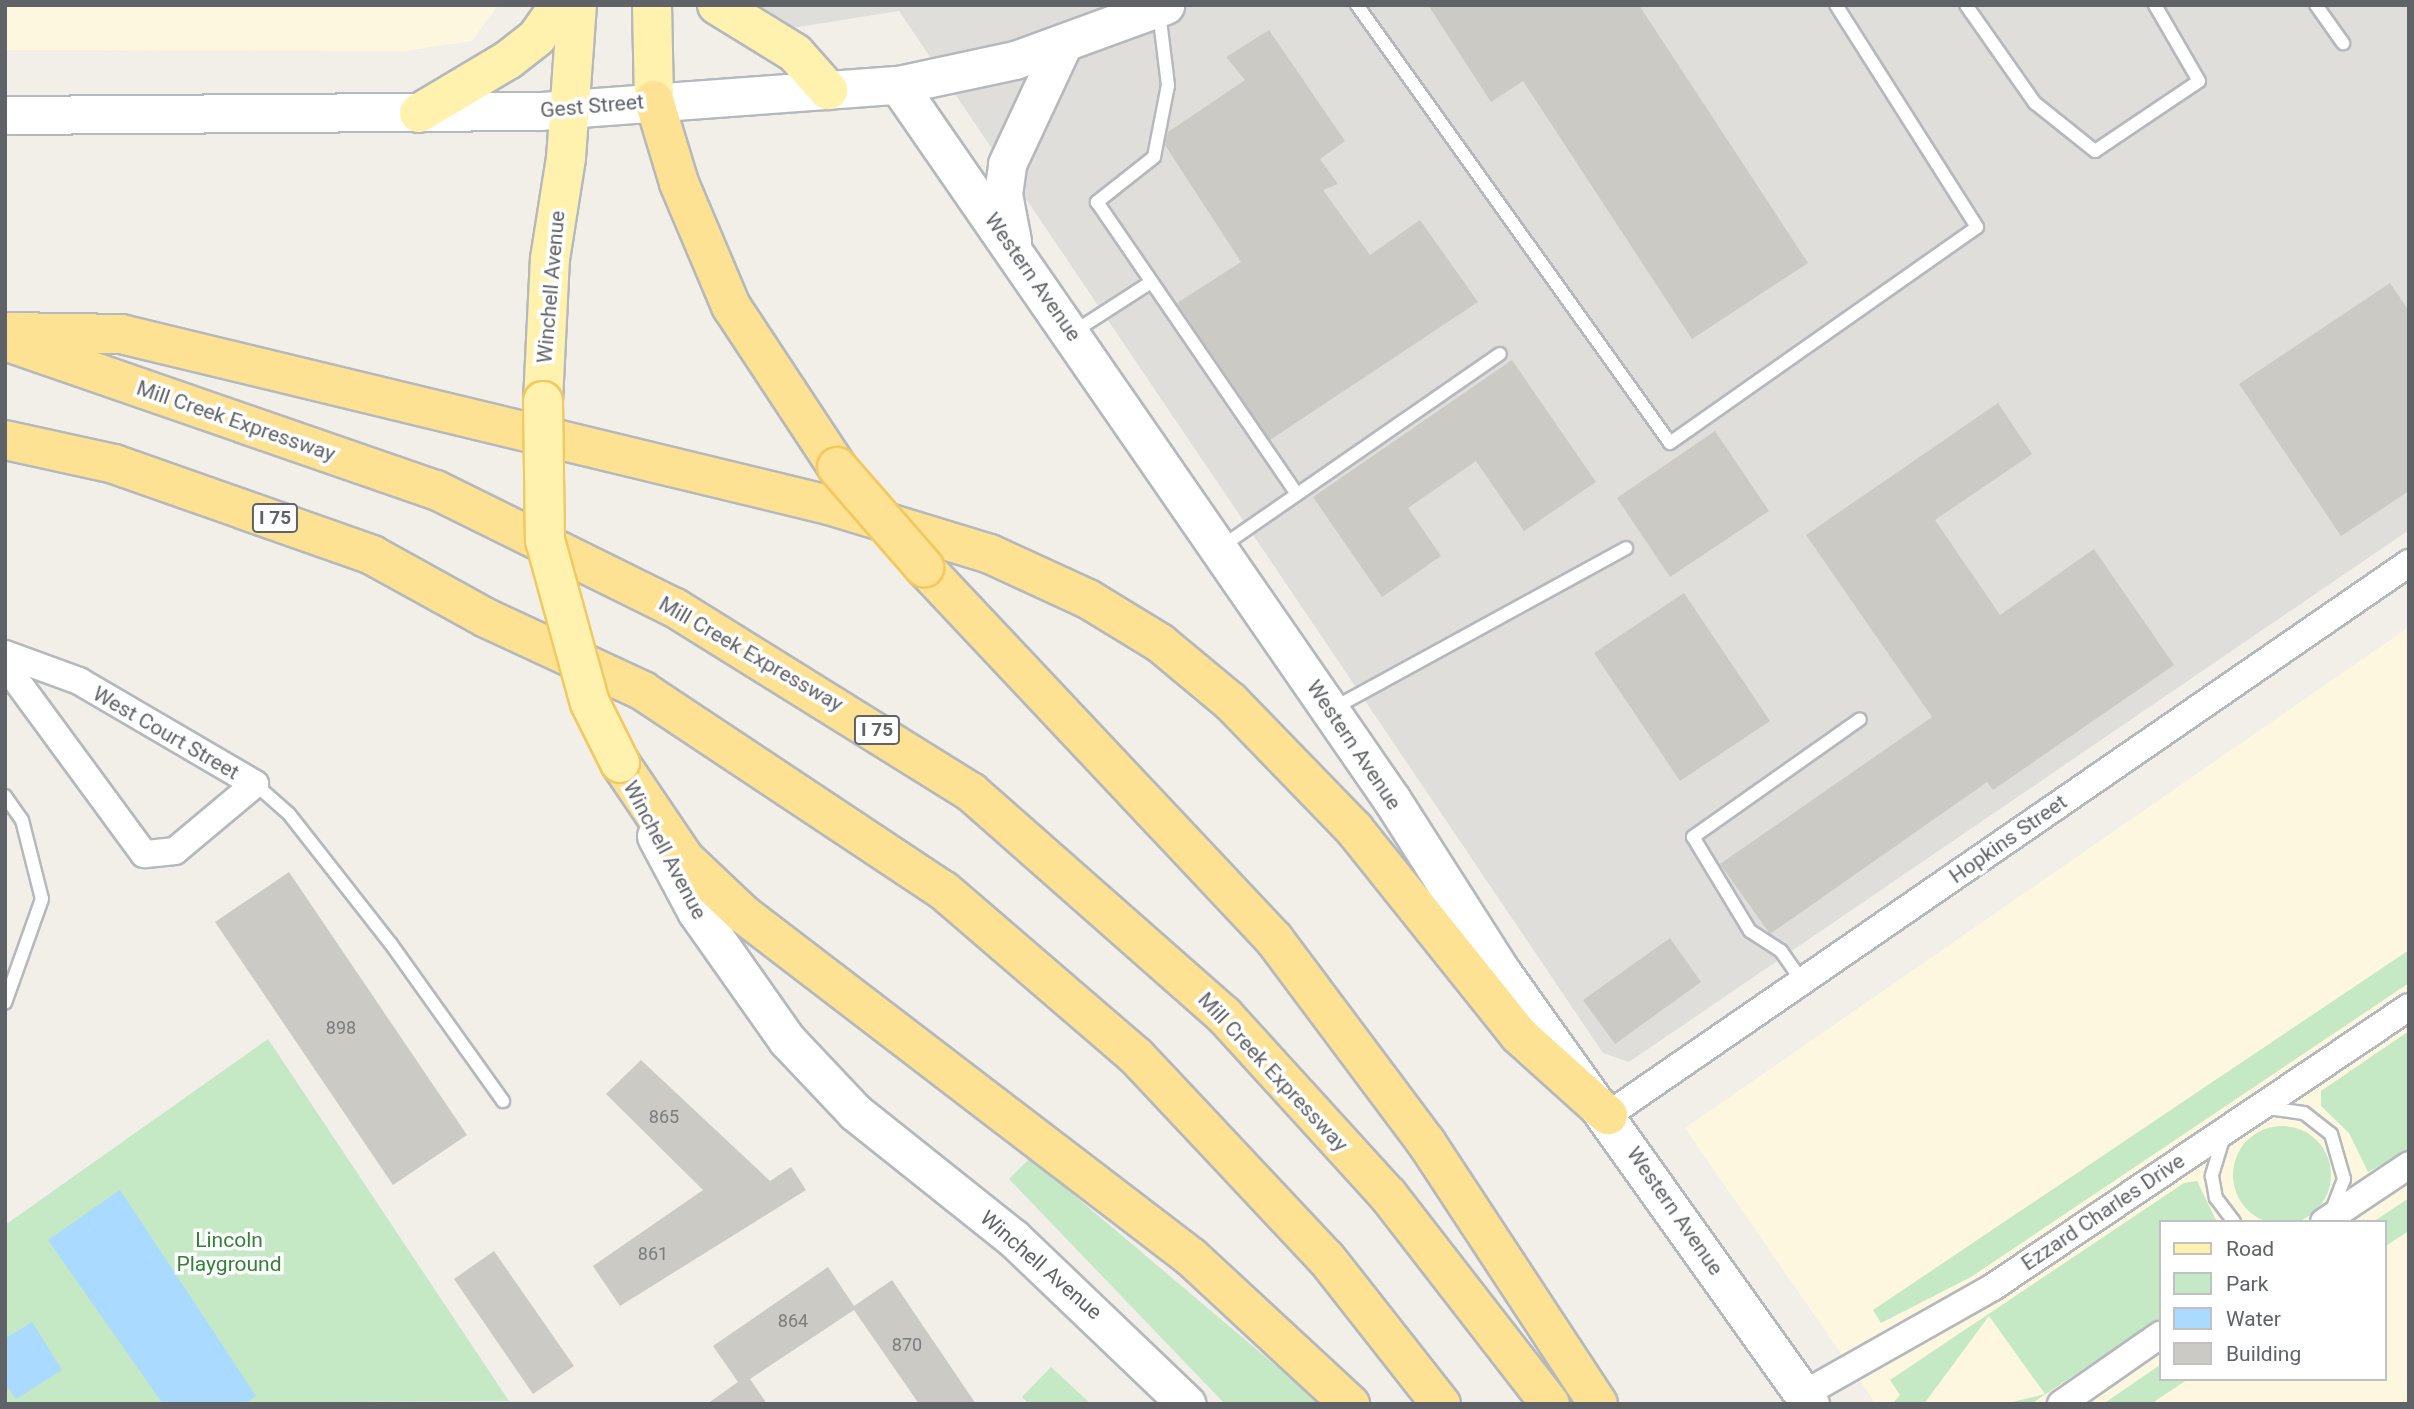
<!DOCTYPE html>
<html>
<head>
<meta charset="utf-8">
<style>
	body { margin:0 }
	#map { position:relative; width:2414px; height:1409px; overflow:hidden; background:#f1efe8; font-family:Roboto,sans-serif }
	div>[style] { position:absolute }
	.commercial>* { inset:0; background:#fef7e0 }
	.industrial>* { inset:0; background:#e0deda }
	.green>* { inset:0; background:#c5e8c5 }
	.round { border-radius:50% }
	.water>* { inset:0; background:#aadaff }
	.building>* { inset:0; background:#cccac5 }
	.roads { filter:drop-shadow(2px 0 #b5b8bc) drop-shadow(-2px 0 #b5b8bc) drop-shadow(0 2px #b5b8bc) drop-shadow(0 -2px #b5b8bc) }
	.lane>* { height:12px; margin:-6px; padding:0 6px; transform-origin:6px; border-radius:6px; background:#fff }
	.street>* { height:26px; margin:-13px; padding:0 13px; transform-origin:13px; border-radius:13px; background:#fff }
	.secondary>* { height:37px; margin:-18.5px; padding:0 18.5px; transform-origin:18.5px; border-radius:18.5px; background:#fff }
	.primary>* { height:38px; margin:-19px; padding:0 19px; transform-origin:19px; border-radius:19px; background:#fff2af }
	.highway>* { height:38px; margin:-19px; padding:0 19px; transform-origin:19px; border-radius:19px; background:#fde293 }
	.bridges { filter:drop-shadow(2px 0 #f2c960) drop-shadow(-2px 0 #f2c960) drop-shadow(0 2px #f2c960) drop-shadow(0 -2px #f2c960) }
	.primary-bridge>* { height:38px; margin:-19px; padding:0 19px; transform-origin:19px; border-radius:19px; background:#fff2af }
	.highway-bridge>* { height:38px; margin:-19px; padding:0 19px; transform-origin:19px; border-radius:19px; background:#fde293 }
	span { translate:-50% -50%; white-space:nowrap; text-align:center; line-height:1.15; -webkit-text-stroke:7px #fff; paint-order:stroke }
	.number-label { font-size:18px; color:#7a7d7f }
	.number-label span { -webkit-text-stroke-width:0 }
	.shield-label span { padding:2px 5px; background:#fff; border:2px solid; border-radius:5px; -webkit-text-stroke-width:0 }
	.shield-label { font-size:19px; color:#5f6368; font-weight:700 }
	.street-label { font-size:21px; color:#5f6368 }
	.park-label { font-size:21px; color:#348238 }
	.frame { position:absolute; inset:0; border:7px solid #5f6368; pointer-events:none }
	.legend { position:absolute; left:2159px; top:1220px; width:228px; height:161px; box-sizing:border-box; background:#fff; border:2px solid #bfc1c3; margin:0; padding:9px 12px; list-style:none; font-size:21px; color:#5f6368 }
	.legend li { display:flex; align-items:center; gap:14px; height:35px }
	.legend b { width:35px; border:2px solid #bfc1c3 }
</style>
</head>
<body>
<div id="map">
	<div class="commercial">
		<div style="clip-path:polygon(5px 5px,498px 5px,472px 41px,404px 51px,5px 50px)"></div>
		<div style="clip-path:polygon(evenodd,2409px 627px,2409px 1404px,1876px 1404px,1685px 1128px,2409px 627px,2160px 1222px,2384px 1222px,2384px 1379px,2160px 1379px,2160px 1222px)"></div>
	</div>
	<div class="industrial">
		<div style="clip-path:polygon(726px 5px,2409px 5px,2409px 530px,1629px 1062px,1603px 1053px,899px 11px,773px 31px)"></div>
	</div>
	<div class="green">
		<div style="clip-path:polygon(2409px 950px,2409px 983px,1971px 1277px,1881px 1323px,1873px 1310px)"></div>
		<div style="clip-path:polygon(2409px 1031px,2409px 1150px,2368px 1172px,2349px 1133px,2321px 1106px,2321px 1091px)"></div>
		<div style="clip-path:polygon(268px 1039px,509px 1401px,5px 1404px,5px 1225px)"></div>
		<div class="round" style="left:2233px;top:1126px;width:98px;height:98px"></div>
		<div style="clip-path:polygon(1030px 1158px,1320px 1403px,1321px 1404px,1225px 1404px,1009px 1179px)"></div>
		<div style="clip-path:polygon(2197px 1181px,2217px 1222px,2160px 1222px,2160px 1318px,2031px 1404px,2004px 1404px,2045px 1394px,1989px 1316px,1924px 1404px,1892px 1404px,1900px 1395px,1890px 1380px,2184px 1183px)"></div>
		<div style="clip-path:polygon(2409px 1198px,2409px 1231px,2384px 1247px,2384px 1222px,2373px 1222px)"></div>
		<div style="clip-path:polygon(2160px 1365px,2160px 1379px,2188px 1379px,2151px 1404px,2103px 1404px)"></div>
		<div style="clip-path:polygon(1051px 1367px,1091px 1404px,1029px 1404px,1022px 1397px)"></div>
	</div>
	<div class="water">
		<div style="clip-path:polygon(120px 1190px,256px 1396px,244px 1404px,163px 1404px,48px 1240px)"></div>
		<div style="clip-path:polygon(32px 1322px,62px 1370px,16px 1399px,5px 1384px,5px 1339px)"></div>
	</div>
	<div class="building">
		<div style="clip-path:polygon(1428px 5px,1639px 5px,1808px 263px,1692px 339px,1523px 81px,1491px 102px)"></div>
		<div style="clip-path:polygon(1269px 30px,1345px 141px,1320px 159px,1338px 184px,1323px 190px,1370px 255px,1420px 220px,1478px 302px,1270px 440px,1177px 303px,1241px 262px,1165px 145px,1168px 132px,1245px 80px,1226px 57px)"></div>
		<div style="clip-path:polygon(2390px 283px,2409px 311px,2409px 491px,2341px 536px,2239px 384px)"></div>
		<div style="clip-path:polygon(1512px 360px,1596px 482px,1524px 531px,1476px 461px,1408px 508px,1441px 556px,1382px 597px,1313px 497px)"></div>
		<div style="clip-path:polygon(1998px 403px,2032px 454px,1935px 520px,2000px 615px,2094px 549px,2174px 665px,1993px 790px,1987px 782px,1770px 934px,1720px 864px,1932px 717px,1806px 535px)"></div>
		<div style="clip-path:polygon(1715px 431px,1769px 511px,1670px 577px,1617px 498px)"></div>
		<div style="clip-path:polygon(1684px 593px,1770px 721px,1680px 781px,1594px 653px)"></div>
		<div style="clip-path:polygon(289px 872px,467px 1135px,393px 1185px,215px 922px)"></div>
		<div style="clip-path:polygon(1670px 938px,1701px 982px,1615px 1044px,1583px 1000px)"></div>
		<div style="clip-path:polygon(641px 1060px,770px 1181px,791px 1167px,806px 1190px,620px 1306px,593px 1266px,703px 1190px,606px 1094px)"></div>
		<div style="clip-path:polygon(494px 1251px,574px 1366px,533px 1394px,454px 1279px)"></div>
		<div style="clip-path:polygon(828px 1267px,854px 1306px,892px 1280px,976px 1404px,919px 1404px,854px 1310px,750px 1379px,767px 1404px,707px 1404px,738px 1382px,713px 1346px)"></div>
	</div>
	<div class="roads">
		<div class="lane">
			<div style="left:1357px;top:5px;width:538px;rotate:54.45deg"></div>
			<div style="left:1670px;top:443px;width:375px;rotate:-35.1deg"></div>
			<div style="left:1977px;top:227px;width:263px;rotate:-122.4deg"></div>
			<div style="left:1966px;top:5px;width:120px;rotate:54.9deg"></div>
			<div style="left:2035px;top:103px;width:77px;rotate:38.7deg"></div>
			<div style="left:2095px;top:151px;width:125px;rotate:-33.9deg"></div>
			<div style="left:2199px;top:81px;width:88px;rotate:-120.1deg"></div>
			<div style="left:2316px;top:5px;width:47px;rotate:54.6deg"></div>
			<div style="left:1159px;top:12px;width:74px;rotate:83deg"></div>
			<div style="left:1168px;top:85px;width:73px;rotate:101deg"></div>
			<div style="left:1154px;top:157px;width:73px;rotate:141.7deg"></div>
			<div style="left:1097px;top:202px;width:354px;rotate:55.6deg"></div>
			<div style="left:1072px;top:333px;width:90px;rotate:-32.8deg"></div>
			<div style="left:1221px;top:547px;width:339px;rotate:-34.7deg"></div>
			<div style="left:1334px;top:708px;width:333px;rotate:-28.7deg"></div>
			<div style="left:255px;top:784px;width:45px;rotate:41.4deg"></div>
			<div style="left:289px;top:814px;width:165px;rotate:51.9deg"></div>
			<div style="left:391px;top:944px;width:193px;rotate:54.5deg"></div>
			<div style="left:5px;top:796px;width:29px;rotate:55deg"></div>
			<div style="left:22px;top:820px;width:81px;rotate:75.8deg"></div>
			<div style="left:42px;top:899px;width:110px;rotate:109.6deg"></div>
			<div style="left:1802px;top:981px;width:37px;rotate:-125deg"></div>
			<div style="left:1781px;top:951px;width:37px;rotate:-147deg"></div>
			<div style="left:1750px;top:931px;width:110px;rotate:-121.2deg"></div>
			<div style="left:1693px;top:837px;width:204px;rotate:-35.2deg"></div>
			<div style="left:2268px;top:1108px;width:36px;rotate:8deg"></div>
			<div style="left:2304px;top:1113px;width:34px;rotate:38deg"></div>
			<div style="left:2331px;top:1134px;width:47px;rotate:73.9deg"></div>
			<div style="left:2344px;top:1179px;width:31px;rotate:111deg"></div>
			<div style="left:2223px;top:1139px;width:39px;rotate:107deg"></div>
			<div style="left:2212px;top:1176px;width:22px;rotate:80deg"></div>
			<div style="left:2216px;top:1198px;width:30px;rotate:53deg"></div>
		</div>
		<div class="street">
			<div style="left:5px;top:654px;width:79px;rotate:20deg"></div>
			<div style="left:79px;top:681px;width:204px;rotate:30.3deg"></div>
			<div style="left:255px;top:784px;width:104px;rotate:140.1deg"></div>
			<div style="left:175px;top:851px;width:31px;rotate:174deg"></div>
			<div style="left:144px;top:854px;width:235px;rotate:-126.3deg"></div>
			<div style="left:1608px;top:1115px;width:973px;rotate:-34.57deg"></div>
			<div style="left:2324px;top:1222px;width:102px;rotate:-33.8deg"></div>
			<div style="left:1804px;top:1394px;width:217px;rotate:-29.5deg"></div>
			<div style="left:1993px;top:1287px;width:501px;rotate:-33.94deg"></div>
			<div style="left:2061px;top:1404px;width:121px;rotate:-34.9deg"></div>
		</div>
		<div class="secondary">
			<div style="left:898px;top:85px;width:869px;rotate:55.36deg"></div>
			<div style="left:1392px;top:800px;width:203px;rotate:57.5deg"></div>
			<div style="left:1501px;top:971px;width:532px;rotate:54.49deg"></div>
			<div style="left:5px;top:115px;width:535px;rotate:-0.43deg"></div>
			<div style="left:540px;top:111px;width:359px;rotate:-4.2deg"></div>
			<div style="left:898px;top:85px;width:120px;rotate:-12.1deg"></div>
			<div style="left:1015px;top:60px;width:160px;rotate:-20.1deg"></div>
			<div style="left:1012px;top:241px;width:48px;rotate:-100.8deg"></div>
			<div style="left:1003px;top:194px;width:30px;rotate:-82deg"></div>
			<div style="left:1007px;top:164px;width:130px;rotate:-65deg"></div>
			<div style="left:656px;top:836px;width:85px;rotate:61.9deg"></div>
			<div style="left:696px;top:911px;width:158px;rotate:54.8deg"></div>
			<div style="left:787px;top:1040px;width:99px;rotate:46.6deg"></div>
			<div style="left:855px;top:1112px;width:202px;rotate:38.6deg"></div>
			<div style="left:1013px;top:1238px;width:240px;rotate:43.7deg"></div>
		</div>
		<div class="primary">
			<div style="left:652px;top:5px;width:95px;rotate:88.8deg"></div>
			<div style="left:717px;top:5px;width:92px;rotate:31.6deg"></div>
			<div style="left:795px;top:53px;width:50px;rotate:48.3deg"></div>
			<div style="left:419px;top:113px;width:104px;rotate:-30.8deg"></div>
			<div style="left:508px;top:60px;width:37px;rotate:-38deg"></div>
			<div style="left:537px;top:37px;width:39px;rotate:-55deg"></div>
			<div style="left:543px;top:401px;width:142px;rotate:-87.2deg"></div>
			<div style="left:550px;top:259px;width:102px;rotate:-81deg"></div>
			<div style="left:566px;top:158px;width:153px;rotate:-85.9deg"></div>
		</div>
		<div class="highway">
			<div style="left:654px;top:100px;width:87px;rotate:73.2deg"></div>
			<div style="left:679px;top:183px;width:134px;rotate:67.1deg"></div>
			<div style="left:731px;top:306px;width:193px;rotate:56.6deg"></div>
			<div style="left:9px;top:332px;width:112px;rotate:1deg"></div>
			<div style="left:121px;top:334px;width:728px;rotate:13.58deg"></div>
			<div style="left:829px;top:505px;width:168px;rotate:16.9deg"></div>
			<div style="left:990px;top:554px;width:108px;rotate:24.7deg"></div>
			<div style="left:1088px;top:599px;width:84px;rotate:31.4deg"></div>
			<div style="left:1160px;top:643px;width:92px;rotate:39.7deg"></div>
			<div style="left:1231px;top:702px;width:177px;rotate:45.9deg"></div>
			<div style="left:1354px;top:829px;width:264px;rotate:51.3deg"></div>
			<div style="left:1519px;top:1035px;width:120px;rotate:42deg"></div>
			<div style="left:5px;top:341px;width:456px;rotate:19.1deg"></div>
			<div style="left:436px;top:490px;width:267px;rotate:26.3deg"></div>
			<div style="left:675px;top:608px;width:349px;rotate:31.9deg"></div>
			<div style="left:971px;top:792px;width:337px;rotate:41.4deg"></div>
			<div style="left:1224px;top:1015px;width:244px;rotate:47.7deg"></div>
			<div style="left:1388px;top:1195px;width:264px;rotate:52.2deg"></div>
			<div style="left:5px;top:440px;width:112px;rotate:12.4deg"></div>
			<div style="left:114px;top:464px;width:274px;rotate:19.4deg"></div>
			<div style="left:372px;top:555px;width:130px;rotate:28.9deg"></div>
			<div style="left:486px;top:618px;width:173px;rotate:24.9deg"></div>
			<div style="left:643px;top:691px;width:360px;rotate:33.6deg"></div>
			<div style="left:943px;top:890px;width:255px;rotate:40.7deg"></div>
			<div style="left:1136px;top:1056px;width:277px;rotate:46.8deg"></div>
			<div style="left:1326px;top:1258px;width:186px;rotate:51.8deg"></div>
			<div style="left:924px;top:567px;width:511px;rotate:46.75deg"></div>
			<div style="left:1274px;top:939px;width:254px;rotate:53.2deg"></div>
			<div style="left:1426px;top:1142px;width:313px;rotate:56.7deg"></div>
			<div style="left:620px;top:763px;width:116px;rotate:55.9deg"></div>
			<div style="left:685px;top:859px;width:80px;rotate:43.5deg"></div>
			<div style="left:743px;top:914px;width:564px;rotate:37.44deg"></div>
			<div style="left:1191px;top:1257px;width:217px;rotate:42.8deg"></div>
		</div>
	</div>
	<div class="bridges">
		<div class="primary-bridge">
			<div style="left:543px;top:401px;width:139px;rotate:89.2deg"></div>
			<div style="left:545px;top:540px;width:169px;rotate:74.6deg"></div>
			<div style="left:590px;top:703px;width:67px;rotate:63.4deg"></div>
		</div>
		<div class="highway-bridge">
			<div style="left:837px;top:467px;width:133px;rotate:49deg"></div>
		</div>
	</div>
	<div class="number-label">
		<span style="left:341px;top:1028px">898</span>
		<span style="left:664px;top:1117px">865</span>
		<span style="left:653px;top:1254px">861</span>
		<span style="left:793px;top:1321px">864</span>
		<span style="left:907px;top:1345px">870</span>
	</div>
	<div class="shield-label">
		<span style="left:275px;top:518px">I 75</span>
		<span style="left:877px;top:730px">I 75</span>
	</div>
	<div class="street-label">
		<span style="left:592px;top:106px;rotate:-5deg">Gest Street</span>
		<span style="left:1033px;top:277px;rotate:55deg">Western Avenue</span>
		<span style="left:551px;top:287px;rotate:-85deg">Winchell Avenue</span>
		<span style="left:236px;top:421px;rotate:19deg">Mill Creek Expressway</span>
		<span style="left:751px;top:654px;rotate:30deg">Mill Creek Expressway</span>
		<span style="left:166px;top:733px;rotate:30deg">West Court Street</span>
		<span style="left:1354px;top:745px;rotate:56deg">Western Avenue</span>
		<span style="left:2008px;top:839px;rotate:-35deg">Hopkins Street</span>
		<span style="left:665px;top:850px;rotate:62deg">Winchell Avenue</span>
		<span style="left:1273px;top:1072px;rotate:47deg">Mill Creek Expressway</span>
		<span style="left:1675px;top:1211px;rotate:55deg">Western Avenue</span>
		<span style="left:2103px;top:1212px;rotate:-34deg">Ezzard Charles Drive</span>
		<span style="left:1041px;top:1265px;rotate:41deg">Winchell Avenue</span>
	</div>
	<div class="park-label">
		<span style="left:229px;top:1252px">Lincoln<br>Playground</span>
	</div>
	<div class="frame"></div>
	<ul class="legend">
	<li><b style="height:9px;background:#fff2af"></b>Road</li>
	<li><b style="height:19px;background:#c5e8c5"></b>Park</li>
	<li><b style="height:19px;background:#aadaff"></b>Water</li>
	<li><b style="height:19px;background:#cccac5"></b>Building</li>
	</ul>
</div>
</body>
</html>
